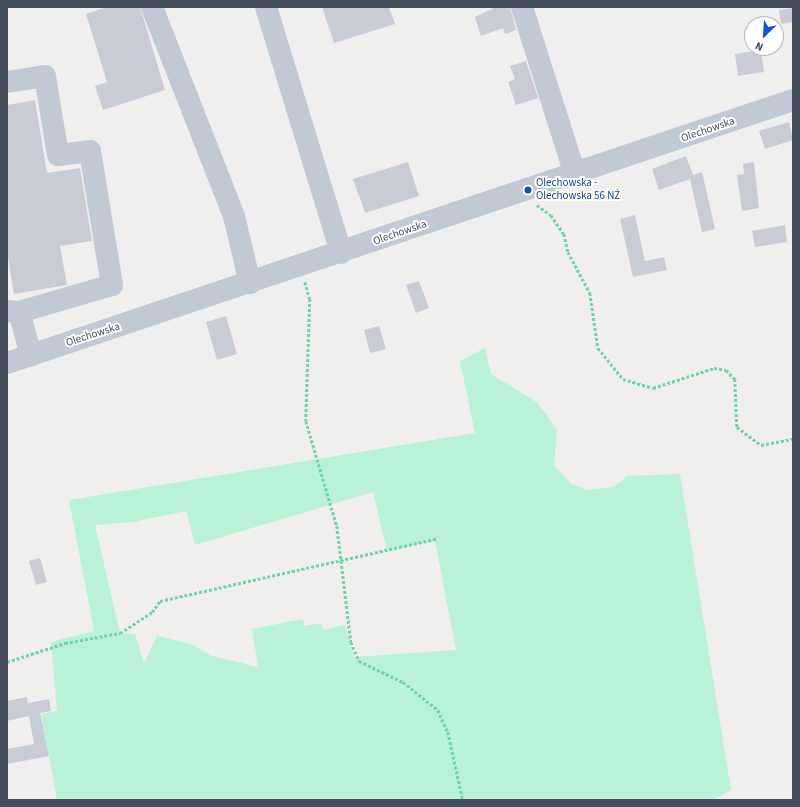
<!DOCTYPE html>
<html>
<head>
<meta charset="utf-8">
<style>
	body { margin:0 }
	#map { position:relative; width:800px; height:807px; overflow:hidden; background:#f1efee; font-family:"Source Sans 3",sans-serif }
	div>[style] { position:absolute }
	.green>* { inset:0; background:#b9f2d6 }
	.building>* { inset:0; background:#caccd5 }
	.path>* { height:2.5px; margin-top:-1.25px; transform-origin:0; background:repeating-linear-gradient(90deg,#6fd3ad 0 3px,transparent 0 5px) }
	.minor>* { height:22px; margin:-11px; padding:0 11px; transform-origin:11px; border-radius:11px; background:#c1c9d5 }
	.dots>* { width:11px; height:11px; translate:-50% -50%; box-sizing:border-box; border:2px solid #fff; border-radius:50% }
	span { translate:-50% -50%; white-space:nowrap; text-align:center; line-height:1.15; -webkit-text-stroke:4px #fff; paint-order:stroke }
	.street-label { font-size:11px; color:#454f5d }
	.transit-label { font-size:11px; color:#164399 }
	.left { translate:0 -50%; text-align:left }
	.frame { position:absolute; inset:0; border:8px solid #454f5d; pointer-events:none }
	.north { position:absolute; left:744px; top:16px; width:40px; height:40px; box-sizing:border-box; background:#fff; border:1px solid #b5b9be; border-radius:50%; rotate:205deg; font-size:11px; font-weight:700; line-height:16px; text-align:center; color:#454f5d }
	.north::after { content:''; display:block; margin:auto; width:14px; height:18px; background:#0b55ee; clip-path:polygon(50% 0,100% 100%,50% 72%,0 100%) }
</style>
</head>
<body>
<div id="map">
	<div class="green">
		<div style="clip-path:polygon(evenodd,485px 348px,491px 374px,535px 401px,548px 416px,557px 430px,554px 466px,572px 484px,588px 490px,614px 487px,627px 476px,680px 474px,731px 790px,713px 800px,57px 800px,41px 714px,57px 711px,51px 642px,94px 631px,69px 500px,475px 433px,460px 361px,485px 348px,373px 492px,387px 550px,435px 541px,456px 650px,354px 657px,345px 625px,323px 630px,321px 623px,304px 626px,303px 619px,252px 629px,258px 667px,212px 656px,191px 644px,157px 636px,144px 663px,135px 634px,120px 633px,95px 525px,132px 522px,186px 511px,195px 545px,373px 492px)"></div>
	</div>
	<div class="building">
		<div style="clip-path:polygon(107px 7px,140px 7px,165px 90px,103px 110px,95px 86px,107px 82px,86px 14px)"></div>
		<div style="clip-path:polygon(322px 7px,389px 7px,395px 24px,334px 43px)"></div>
		<div style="clip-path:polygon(496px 7px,510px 7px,516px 30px,505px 34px,503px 28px,481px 36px,475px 17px)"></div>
		<div style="clip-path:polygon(793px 8px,793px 22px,781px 24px,779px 10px)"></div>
		<div style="clip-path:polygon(761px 50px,764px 72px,738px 76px,735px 54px)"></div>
		<div style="clip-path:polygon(526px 61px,538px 98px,516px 105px,508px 82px,515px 79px,510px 66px)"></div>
		<div style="clip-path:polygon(35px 100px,47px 173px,80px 168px,92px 241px,60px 246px,67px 285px,14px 294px,7px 252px,7px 105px)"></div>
		<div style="clip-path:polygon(789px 122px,793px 140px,765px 149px,759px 131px)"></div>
		<div style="clip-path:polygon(686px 156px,693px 175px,702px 172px,715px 229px,702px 232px,690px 179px,659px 190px,652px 169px)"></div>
		<div style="clip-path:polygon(408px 162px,419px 196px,365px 213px,353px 179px)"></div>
		<div style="clip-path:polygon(754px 162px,759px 208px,742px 211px,737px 175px,744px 174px,743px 164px)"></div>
		<div style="clip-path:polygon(635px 215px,645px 261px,664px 257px,667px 270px,633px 277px,620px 219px)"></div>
		<div style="clip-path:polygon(785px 225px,787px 242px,755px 247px,752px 231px)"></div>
		<div style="clip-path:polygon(419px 281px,429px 308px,416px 313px,406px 285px)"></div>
		<div style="clip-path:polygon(226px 316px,237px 354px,217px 360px,206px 322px)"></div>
		<div style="clip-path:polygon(379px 326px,386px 349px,370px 353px,364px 330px)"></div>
		<div style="clip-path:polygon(40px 558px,47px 582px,36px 585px,29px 561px)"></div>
		<div style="clip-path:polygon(27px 697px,28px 703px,49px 699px,51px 711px,40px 713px,49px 756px,7px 764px,7px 749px,34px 744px,29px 716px,7px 721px,7px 701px)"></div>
	</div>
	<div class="path">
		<div style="left:537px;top:205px;width:17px;rotate:36deg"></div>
		<div style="left:551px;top:215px;width:23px;rotate:56deg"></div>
		<div style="left:564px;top:234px;width:18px;rotate:77deg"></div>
		<div style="left:568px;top:252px;width:47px;rotate:61.8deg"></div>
		<div style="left:590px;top:293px;width:56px;rotate:81.7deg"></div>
		<div style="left:598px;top:348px;width:40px;rotate:51deg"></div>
		<div style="left:623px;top:379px;width:31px;rotate:17deg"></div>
		<div style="left:653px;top:388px;width:64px;rotate:-18.2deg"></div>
		<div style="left:714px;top:368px;width:12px;rotate:9deg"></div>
		<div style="left:726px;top:370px;width:13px;rotate:45deg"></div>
		<div style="left:735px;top:379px;width:48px;rotate:87.6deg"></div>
		<div style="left:737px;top:427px;width:30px;rotate:37deg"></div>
		<div style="left:761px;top:445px;width:33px;rotate:-11deg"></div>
		<div style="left:305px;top:282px;width:18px;rotate:74deg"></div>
		<div style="left:310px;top:299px;width:122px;rotate:91.9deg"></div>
		<div style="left:306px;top:421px;width:109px;rotate:73.6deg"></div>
		<div style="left:337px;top:526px;width:117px;rotate:83.1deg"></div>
		<div style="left:351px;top:642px;width:21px;rotate:67deg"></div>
		<div style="left:359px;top:661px;width:49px;rotate:25.5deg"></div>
		<div style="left:403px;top:682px;width:45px;rotate:38.7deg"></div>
		<div style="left:438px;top:710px;width:24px;rotate:66deg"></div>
		<div style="left:448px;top:732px;width:70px;rotate:77.6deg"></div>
		<div style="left:7px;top:662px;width:61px;rotate:-18.1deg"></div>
		<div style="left:65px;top:643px;width:56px;rotate:-10.3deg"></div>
		<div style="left:120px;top:633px;width:38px;rotate:-33deg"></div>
		<div style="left:152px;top:612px;width:14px;rotate:-54deg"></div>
		<div style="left:160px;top:601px;width:283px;rotate:-12.7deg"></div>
	</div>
	<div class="minor">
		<div style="left:152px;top:7px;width:225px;rotate:68.6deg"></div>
		<div style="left:234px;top:216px;width:69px;rotate:76.6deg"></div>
		<div style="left:266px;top:7px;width:257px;rotate:73deg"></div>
		<div style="left:522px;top:7px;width:175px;rotate:72.4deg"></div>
		<div style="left:7px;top:82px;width:38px;rotate:-9deg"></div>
		<div style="left:45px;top:76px;width:80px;rotate:80.7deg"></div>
		<div style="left:58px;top:155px;width:32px;rotate:-7deg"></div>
		<div style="left:90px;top:151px;width:136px;rotate:80.7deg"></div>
		<div style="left:112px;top:285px;width:97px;rotate:163.8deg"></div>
		<div style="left:8px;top:311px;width:11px;rotate:5deg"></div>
		<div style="left:19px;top:312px;width:45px;rotate:74.4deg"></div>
		<div style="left:7px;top:363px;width:829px;rotate:-18.5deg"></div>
	</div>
	<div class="dots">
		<div style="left:528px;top:190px;background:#1a4fb4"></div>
	</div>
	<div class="street-label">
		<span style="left:708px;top:130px;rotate:-19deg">Olechowska</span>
		<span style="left:400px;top:233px;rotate:-19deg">Olechowska</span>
		<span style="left:93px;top:335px;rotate:-18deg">Olechowska</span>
	</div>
	<div class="transit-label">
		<span class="left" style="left:536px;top:190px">Olechowska -<br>Olechowska 56 NŻ</span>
	</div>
	<div class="frame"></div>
	<div class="north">N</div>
</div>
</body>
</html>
